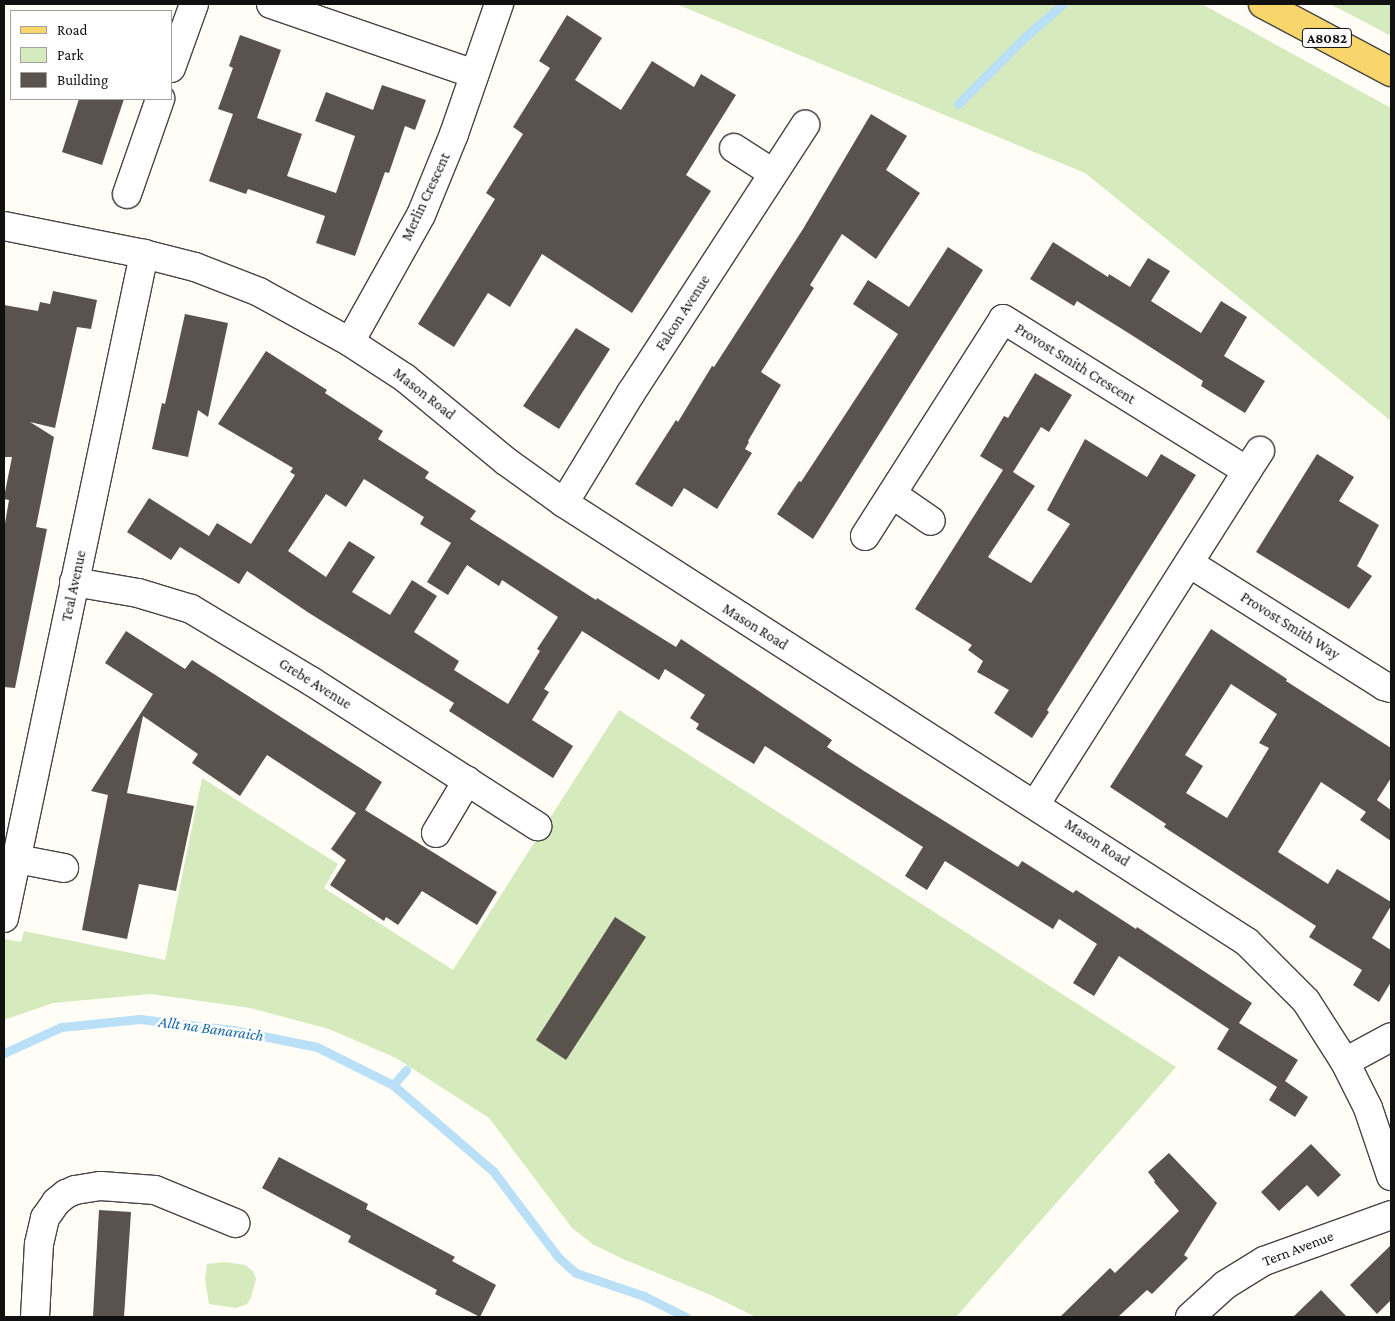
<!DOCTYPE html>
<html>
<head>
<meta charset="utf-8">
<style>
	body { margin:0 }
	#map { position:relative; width:1395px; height:1321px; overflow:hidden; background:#fffdf5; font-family:"Crimson Pro",serif }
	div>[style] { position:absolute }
	.green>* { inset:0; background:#d5ebbd }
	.stream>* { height:9px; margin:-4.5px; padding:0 4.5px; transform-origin:4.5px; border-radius:4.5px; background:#b9e0f7 }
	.building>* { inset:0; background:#5a524d }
	.roads { filter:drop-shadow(1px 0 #444) drop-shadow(-1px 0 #444) drop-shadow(0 1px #444) drop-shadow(0 -1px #444) }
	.minor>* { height:28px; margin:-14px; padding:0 14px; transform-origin:14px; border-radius:14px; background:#fff }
	.major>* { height:28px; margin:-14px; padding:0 14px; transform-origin:14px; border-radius:14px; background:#f9d66b }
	span { translate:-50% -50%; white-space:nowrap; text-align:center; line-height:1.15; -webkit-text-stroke:5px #fff; paint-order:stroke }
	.shield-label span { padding:1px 4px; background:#fff; border:1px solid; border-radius:4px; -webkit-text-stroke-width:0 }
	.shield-label { font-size:14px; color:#111; font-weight:700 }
	.street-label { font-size:15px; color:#111 }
	.water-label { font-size:16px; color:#1768a6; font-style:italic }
	.frame { position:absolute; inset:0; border:5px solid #111; pointer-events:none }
	.legend { position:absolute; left:10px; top:10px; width:162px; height:90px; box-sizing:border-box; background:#fff; border:1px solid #a0a0a0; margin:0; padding:6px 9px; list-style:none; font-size:15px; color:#111 }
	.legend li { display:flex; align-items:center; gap:10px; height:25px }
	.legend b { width:25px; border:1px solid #a0a0a0 }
</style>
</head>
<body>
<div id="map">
	<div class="green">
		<div style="clip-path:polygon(676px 4px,1202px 4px,1391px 108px,1391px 421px,1085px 173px)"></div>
		<div style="clip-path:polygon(1330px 4px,1391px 4px,1391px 36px,1359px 19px)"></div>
		<div style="clip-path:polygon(619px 710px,1176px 1067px,956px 1317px,756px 1317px,713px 1296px,623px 1259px,594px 1245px,572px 1228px,489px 1118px,396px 1058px,329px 1029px,250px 1008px,151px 994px,53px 1003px,4px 1020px,4px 939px,21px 942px,24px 931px,165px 960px,202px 778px,338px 864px,324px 888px,453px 970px)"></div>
		<div style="clip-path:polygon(225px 1262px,245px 1265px,253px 1271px,256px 1279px,251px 1298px,247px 1304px,236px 1308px,209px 1304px,205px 1279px,207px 1264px)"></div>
	</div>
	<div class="stream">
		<div style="left:958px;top:104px;width:96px;rotate:-45deg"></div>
		<div style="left:1026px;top:36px;width:49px;rotate:-40.9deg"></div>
		<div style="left:4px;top:1053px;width:63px;rotate:-24.5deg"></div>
		<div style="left:61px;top:1027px;width:79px;rotate:-5.8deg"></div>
		<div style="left:140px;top:1019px;width:94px;rotate:6.7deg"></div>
		<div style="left:233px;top:1030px;width:86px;rotate:11.4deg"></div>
		<div style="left:317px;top:1047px;width:85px;rotate:26.6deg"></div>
		<div style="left:393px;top:1085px;width:20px;rotate:-49deg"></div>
		<div style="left:393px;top:1085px;width:132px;rotate:40.7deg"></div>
		<div style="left:493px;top:1171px;width:108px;rotate:52.9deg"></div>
		<div style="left:558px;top:1257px;width:24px;rotate:42deg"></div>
		<div style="left:576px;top:1273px;width:72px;rotate:18.7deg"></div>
		<div style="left:644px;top:1296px;width:47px;rotate:26.6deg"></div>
	</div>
	<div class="building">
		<div style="clip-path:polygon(567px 15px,602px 38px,575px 80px,621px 110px,652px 61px,694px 87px,701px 74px,736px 95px,686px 175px,711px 191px,632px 313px,542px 254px,510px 307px,488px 293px,454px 347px,418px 324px,495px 199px,486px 193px,523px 134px,513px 127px,550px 68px,539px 61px)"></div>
		<div style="clip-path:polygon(240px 35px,281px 50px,257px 118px,302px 134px,287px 176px,336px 193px,355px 136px,315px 121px,326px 92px,373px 110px,382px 85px,426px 100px,415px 130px,405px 126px,389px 173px,385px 172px,355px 256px,316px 243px,325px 216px,248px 189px,246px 194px,209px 181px,233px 114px,218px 109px,233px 68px,229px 66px)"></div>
		<div style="clip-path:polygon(79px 99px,124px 99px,102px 165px,62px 152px)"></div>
		<div style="clip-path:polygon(871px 114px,907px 136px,886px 170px,920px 193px,876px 259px,842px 234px,810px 285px,814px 288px,761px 372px,781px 385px,748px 441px,749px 442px,745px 449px,752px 453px,717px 509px,684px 488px,672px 507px,635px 484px,676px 420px,678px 422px,712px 366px,714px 367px,803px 229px)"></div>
		<div style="clip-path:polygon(1053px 242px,1108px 277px,1109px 274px,1130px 287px,1148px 258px,1170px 271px,1151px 301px,1201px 333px,1221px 301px,1247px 317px,1224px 356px,1265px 381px,1245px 413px,1201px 386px,1203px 381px,1130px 334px,1077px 301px,1074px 306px,1030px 279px)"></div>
		<div style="clip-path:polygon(948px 247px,983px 270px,813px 539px,777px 514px,799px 481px,801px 482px,898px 334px,853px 304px,868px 280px,909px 307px)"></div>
		<div style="clip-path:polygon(53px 291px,97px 300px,91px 329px,77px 327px,55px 428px,30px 422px,54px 437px,36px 527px,47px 529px,15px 688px,4px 687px,4px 529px,9px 500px,4px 499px,4px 497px,12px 457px,4px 457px,4px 305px,38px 311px,40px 302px,50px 304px)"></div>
		<div style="clip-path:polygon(185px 314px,228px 323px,208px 417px,198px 410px,188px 457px,152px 449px,162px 403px,165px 404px)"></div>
		<div style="clip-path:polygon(576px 328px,610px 349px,559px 429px,523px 406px)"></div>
		<div style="clip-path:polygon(evenodd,266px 351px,327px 390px,325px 393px,383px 431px,378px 439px,429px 472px,425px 478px,476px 511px,470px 519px,596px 600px,597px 598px,676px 647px,681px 639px,832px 740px,827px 747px,864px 771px,1018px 867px,1022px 861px,1073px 893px,1076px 890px,1136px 929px,1137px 927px,1252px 1003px,1239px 1023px,1298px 1060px,1285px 1081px,1308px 1097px,1295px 1117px,1269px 1100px,1277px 1087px,1217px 1049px,1229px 1029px,1119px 956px,1094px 996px,1073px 983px,1097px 944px,1059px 919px,1053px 929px,945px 861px,927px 890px,905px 876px,923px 847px,765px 746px,754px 764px,696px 729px,699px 724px,690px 718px,705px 695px,665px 669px,659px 680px,582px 631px,544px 689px,549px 692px,532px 720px,573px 746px,553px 778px,449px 711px,454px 703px,309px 613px,247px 571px,239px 584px,180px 547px,171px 560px,127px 532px,149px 498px,209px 536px,217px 523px,251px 544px,295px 475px,290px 472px,293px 468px,218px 424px,266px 351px,364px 479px,424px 517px,420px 524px,451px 543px,427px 582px,448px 595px,467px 565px,499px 586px,502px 580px,558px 617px,537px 649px,540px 651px,508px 704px,454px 670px,459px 661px,414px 632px,437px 596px,412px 580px,390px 615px,352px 592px,375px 557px,349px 541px,326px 577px,288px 551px,326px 494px,346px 507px,364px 479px)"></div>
		<div style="clip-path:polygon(1035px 373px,1072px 395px,1049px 432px,1041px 427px,1013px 472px,1035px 486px,988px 557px,1031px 583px,1070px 524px,1047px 510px,1085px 439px,1147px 477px,1161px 454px,1196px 475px,1047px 710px,1049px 712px,1032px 738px,994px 713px,1009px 690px,977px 672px,983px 661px,968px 650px,972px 645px,915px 609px,1003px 470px,980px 456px,1004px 416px,1008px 418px)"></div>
		<div style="clip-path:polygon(1317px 454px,1354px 477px,1339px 501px,1379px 525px,1357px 566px,1372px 576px,1349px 609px,1256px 552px)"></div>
		<div style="clip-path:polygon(evenodd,1211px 629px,1287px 679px,1286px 681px,1391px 748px,1391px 778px,1377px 800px,1391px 810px,1391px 841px,1360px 820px,1366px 812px,1321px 782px,1278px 852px,1328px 884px,1337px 869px,1391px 902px,1391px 906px,1372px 938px,1391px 950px,1391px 982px,1379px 1002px,1353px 985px,1362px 970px,1309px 937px,1316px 926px,1164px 827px,1166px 824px,1110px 787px,1211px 629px,1231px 684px,1277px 714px,1259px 743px,1269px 748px,1227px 818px,1186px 793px,1203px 766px,1185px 755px,1231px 684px)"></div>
		<div style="clip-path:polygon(126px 631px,185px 669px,192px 660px,382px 782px,365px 810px,497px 892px,477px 925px,422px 891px,398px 925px,386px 917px,384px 921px,330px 885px,346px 860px,331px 849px,356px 813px,267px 755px,240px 796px,192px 763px,198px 754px,143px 716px,127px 793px,194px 806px,176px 891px,139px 884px,127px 939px,82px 930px,108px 795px,91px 791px,153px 694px,105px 663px)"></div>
		<div style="clip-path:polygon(615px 917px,646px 937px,566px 1060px,536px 1040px)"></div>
		<div style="clip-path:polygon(1311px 1144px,1341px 1175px,1318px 1197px,1307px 1185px,1279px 1211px,1261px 1192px)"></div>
		<div style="clip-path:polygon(1169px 1153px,1217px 1203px,1184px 1255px,1188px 1258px,1152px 1294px,1147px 1290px,1118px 1317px,1060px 1317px,1110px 1268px,1115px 1273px,1179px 1211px,1154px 1182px,1155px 1181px,1148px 1172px)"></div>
		<div style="clip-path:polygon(279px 1157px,368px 1204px,366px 1209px,455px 1257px,452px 1261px,496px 1285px,480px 1317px,435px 1294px,437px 1290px,348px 1242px,351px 1236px,262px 1188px)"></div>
		<div style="clip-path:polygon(99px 1210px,131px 1212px,124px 1317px,93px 1317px)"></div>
		<div style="clip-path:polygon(1391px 1245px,1391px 1300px,1377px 1314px,1350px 1285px)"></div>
		<div style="clip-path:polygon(1321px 1290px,1347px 1317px,1293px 1317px)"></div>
	</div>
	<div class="roads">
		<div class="minor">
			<div style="left:271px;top:4px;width:215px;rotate:19deg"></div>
			<div style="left:171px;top:68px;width:68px;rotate:-70.2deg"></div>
			<div style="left:734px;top:148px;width:46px;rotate:32.7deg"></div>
			<div style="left:127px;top:194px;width:101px;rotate:-70.8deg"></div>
			<div style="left:4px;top:226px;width:143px;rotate:11.3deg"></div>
			<div style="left:144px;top:254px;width:53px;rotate:14.3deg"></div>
			<div style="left:195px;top:267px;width:69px;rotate:21.3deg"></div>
			<div style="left:259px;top:292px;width:104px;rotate:28.8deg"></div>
			<div style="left:350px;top:342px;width:66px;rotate:33.2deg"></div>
			<div style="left:405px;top:378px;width:132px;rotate:39.5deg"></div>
			<div style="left:507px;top:462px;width:70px;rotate:35.7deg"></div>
			<div style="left:564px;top:503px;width:812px;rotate:32.73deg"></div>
			<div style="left:1247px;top:942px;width:83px;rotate:45deg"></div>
			<div style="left:1306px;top:1001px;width:72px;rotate:57.4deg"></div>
			<div style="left:1345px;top:1062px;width:51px;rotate:63.4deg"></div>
			<div style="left:1368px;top:1108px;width:72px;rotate:71.3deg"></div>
			<div style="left:350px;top:342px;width:145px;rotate:-60.8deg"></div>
			<div style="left:421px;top:215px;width:87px;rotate:-67.8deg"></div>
			<div style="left:454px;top:134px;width:138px;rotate:-70.9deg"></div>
			<div style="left:1247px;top:471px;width:24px;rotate:-57deg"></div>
			<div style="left:892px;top:494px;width:47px;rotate:34.7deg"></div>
			<div style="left:564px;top:503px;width:129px;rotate:-58.7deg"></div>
			<div style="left:631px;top:393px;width:320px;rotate:-57deg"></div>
			<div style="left:865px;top:536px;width:257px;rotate:-57.5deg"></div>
			<div style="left:1003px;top:319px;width:287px;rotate:31.9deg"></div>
			<div style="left:1247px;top:471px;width:394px;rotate:122.4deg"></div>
			<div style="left:1189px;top:563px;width:231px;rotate:32.2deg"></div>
			<div style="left:1384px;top:686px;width:7px;rotate:16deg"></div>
			<div style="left:74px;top:582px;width:65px;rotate:9.8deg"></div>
			<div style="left:138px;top:593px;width:55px;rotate:16.8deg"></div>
			<div style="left:191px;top:609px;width:140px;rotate:31deg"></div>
			<div style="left:311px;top:681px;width:269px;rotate:32.7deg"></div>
			<div style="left:436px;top:833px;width:61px;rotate:-59.2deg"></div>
			<div style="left:17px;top:859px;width:48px;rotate:10.8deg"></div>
			<div style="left:4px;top:918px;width:679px;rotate:-78.09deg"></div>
			<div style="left:1345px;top:1062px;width:52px;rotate:-28.5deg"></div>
			<div style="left:35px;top:1317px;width:73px;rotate:-86.9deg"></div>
			<div style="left:39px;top:1244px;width:27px;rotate:-77deg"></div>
			<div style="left:45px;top:1218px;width:19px;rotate:-55deg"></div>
			<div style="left:56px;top:1202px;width:13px;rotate:-39deg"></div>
			<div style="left:66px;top:1194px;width:10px;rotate:-24deg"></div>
			<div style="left:75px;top:1190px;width:26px;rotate:-9deg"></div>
			<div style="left:101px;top:1186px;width:54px;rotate:4.2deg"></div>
			<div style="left:155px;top:1190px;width:87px;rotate:22.4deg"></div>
			<div style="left:1190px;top:1317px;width:47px;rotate:-42.4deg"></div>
			<div style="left:1225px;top:1285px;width:46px;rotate:-31.6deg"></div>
			<div style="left:1264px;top:1261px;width:135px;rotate:-19.9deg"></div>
		</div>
		<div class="major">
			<div style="left:1263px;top:4px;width:145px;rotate:28deg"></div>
		</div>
	</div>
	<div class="shield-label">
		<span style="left:1327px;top:38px">A8082</span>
	</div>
	<div class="street-label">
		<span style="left:426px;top:197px;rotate:-65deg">Merlin Crescent</span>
		<span style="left:683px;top:313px;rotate:-57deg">Falcon Avenue</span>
		<span style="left:1075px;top:364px;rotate:32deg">Provost Smith Crescent</span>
		<span style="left:424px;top:394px;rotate:38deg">Mason Road</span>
		<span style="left:74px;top:586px;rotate:-78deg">Teal Avenue</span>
		<span style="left:1290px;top:626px;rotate:32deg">Provost Smith Way</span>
		<span style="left:755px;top:627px;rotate:32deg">Mason Road</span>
		<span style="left:315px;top:684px;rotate:32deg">Grebe Avenue</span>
		<span style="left:1097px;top:843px;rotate:33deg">Mason Road</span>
		<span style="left:1298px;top:1249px;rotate:-21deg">Tern Avenue</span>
	</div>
	<div class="water-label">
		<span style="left:211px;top:1029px;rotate:8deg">Allt na Banaraich</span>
	</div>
	<div class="frame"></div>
	<ul class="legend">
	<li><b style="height:6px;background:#f9d66b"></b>Road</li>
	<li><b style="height:14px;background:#d5ebbd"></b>Park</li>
	<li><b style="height:14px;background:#5a524d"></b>Building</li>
	</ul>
</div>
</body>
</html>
